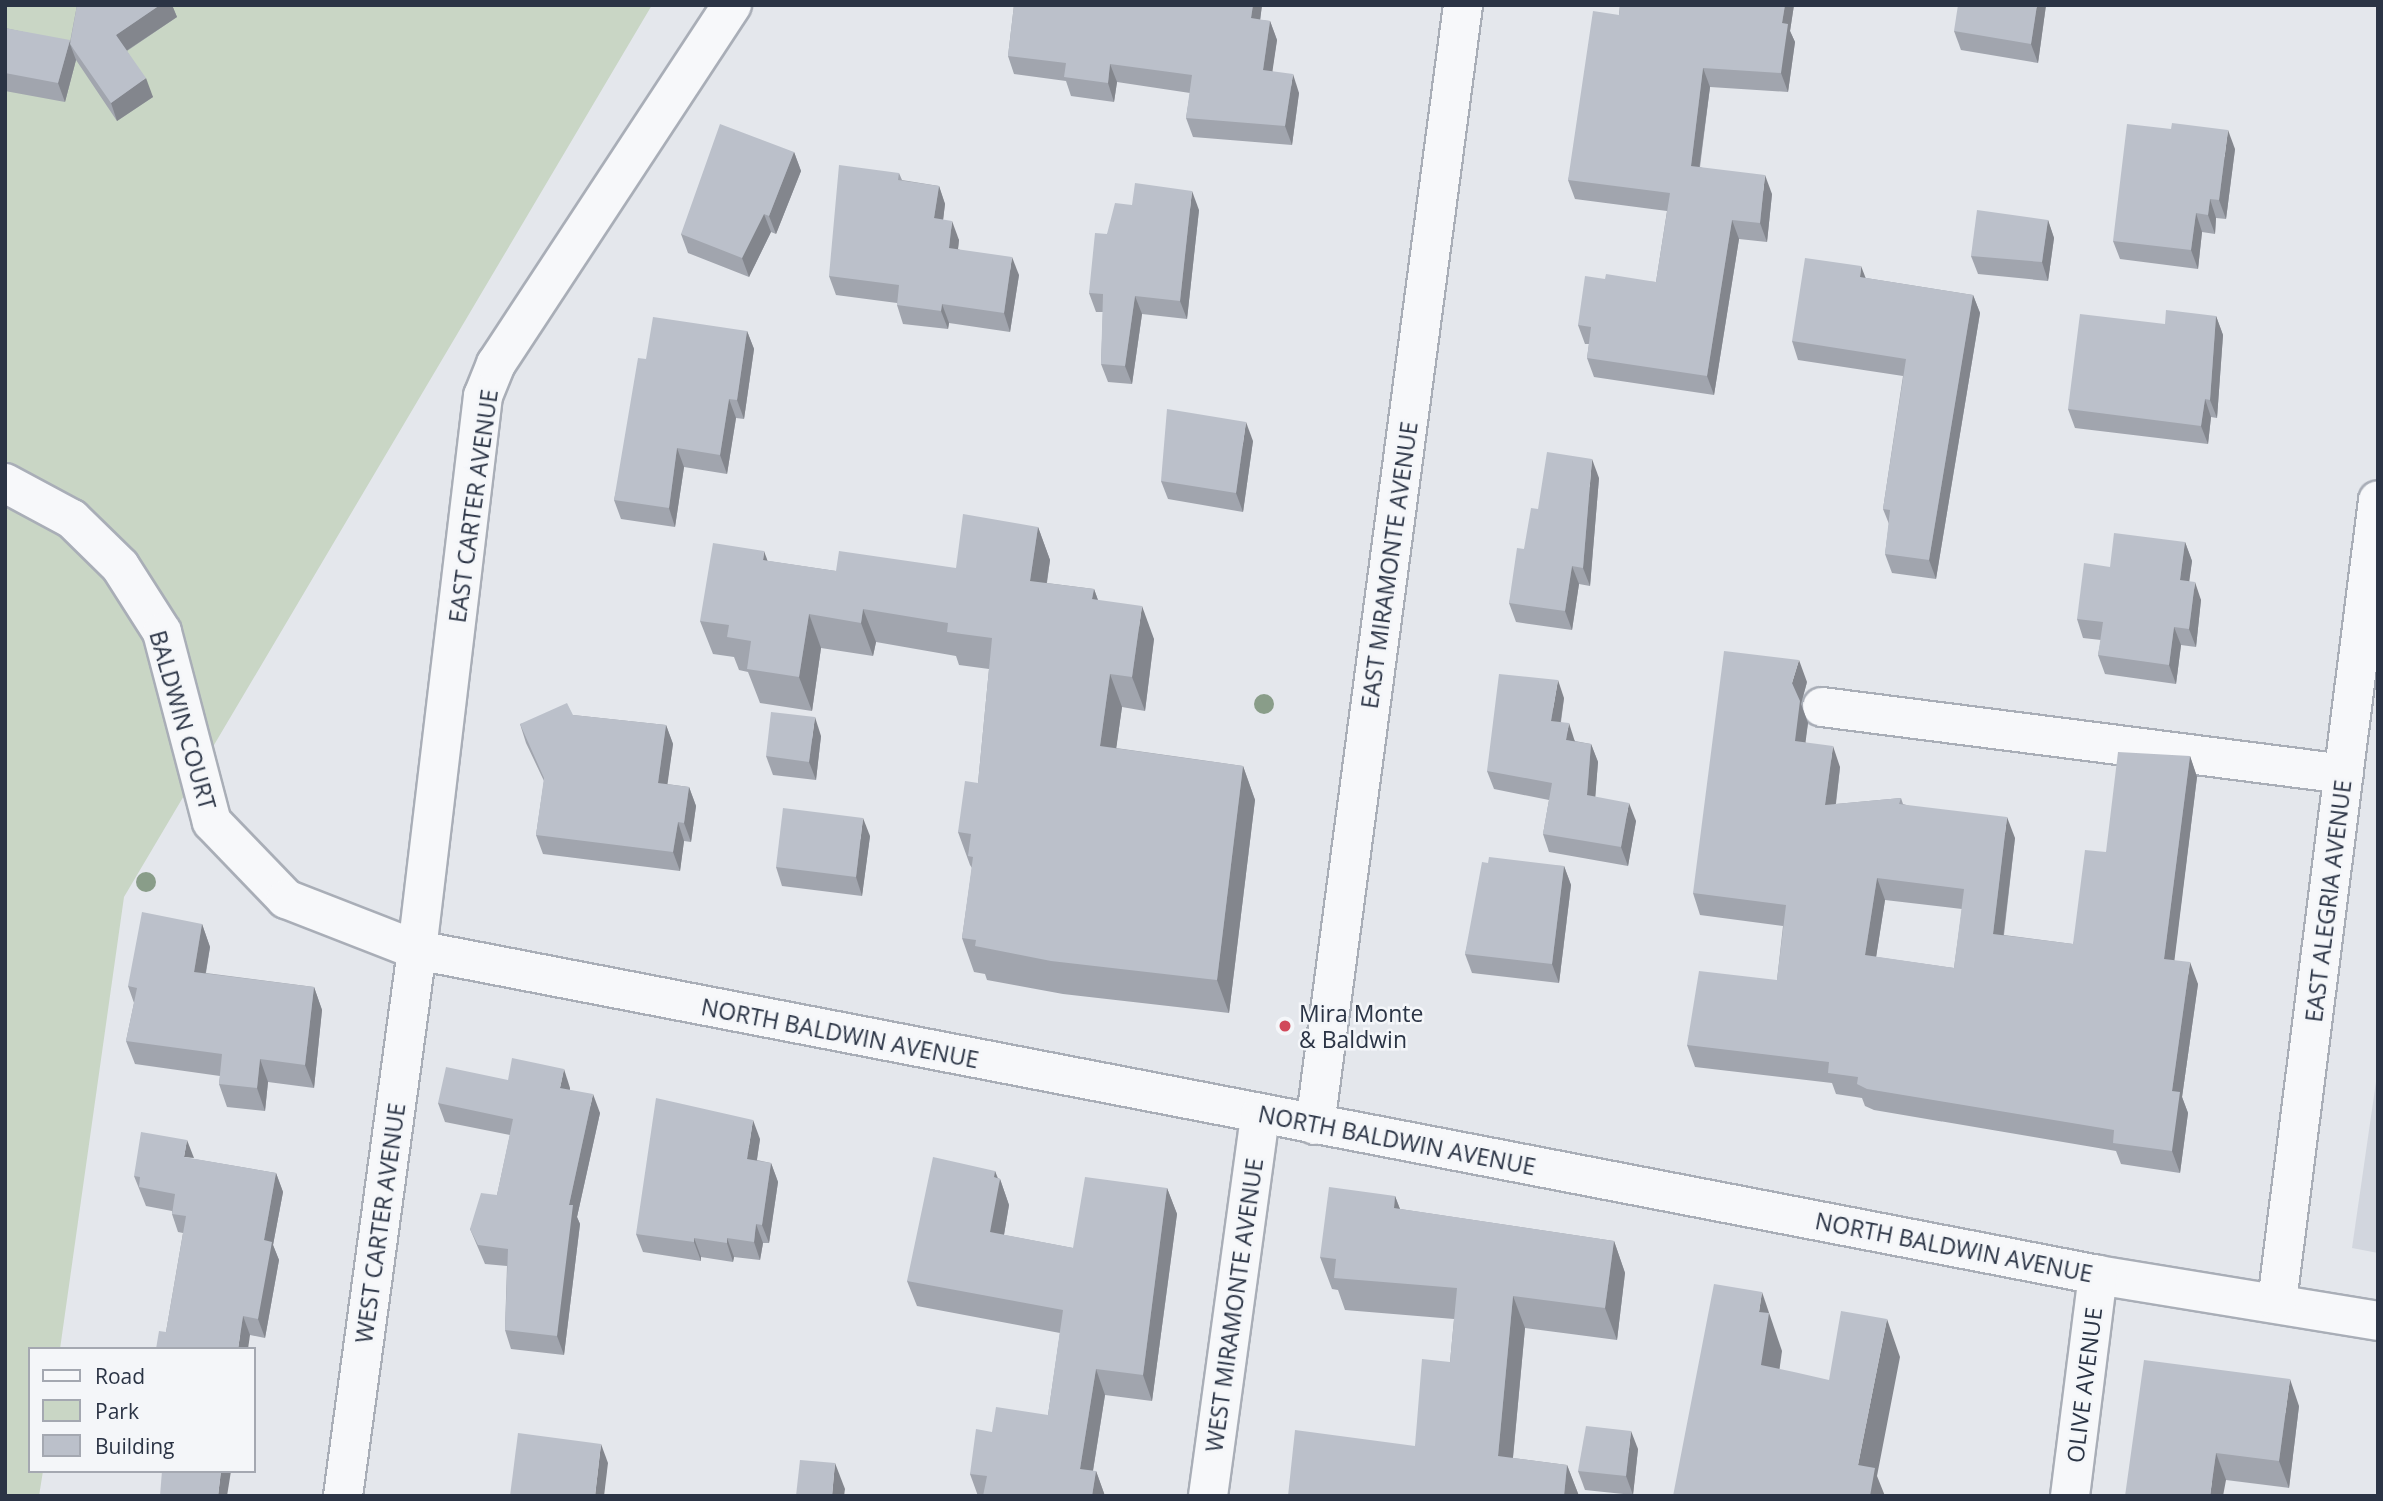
<!DOCTYPE html>
<html>
<head>
<meta charset="utf-8">
<style>
	body { margin:0 }
	#map { position:relative; width:2383px; height:1501px; overflow:hidden; background:#e4e7ec; font-family:"Open Sans",sans-serif }
	div>[style] { position:absolute }
	.built>* { inset:0; background:#d2d6de }
	.green>* { inset:0; background:#c9d6c5 }
	.roads { filter:drop-shadow(2px 0 #a9aeb7) drop-shadow(-2px 0 #a9aeb7) drop-shadow(0 2px #a9aeb7) drop-shadow(0 -2px #a9aeb7) }
	.minor>* { height:38px; margin:-19px; padding:0 19px; transform-origin:19px; border-radius:19px; background:#f7f8fa }
	.trees>* { width:20px; height:20px; margin:-10px; border-radius:50%; background:#899d89 }
	.wall>* { inset:0; background:#a1a5ae }
	.shaded-wall>* { inset:0; background:#83868d }
	.building>* { inset:0; background:#bbc0ca }
	.dots>* { width:19px; height:19px; translate:-50% -50%; box-sizing:border-box; border:4px solid #f4f6f9; border-radius:50% }
	span { translate:-50% -50%; white-space:nowrap; text-align:center; line-height:1.15; -webkit-text-stroke:5px #f4f6f9; paint-order:stroke }
	.street-label { font-size:23px; color:#2b3445 }
	.poi-label { font-size:23px; color:#2b3445 }
	.left { translate:0 -50%; text-align:left }
	.frame { position:absolute; inset:0; border:7px solid #2b3445; pointer-events:none }
	.legend { position:absolute; left:28px; top:1347px; width:228px; height:126px; box-sizing:border-box; background:#f4f6f9; border:2px solid #a4a8b1; margin:0; padding:9px 12px; list-style:none; font-size:21px; color:#2b3445 }
	.legend li { display:flex; align-items:center; gap:14px; height:35px }
	.legend b { width:35px; border:2px solid #a4a8b1 }
</style>
</head>
<body>
<div id="map">
	<div class="built">
		<div style="clip-path:polygon(2378px 1068px,2378px 1253px,2352px 1248px)"></div>
	</div>
	<div class="green">
		<div style="clip-path:polygon(5px 5px,652px 5px,124px 897px,60px 1349px,30px 1349px,30px 1471px,43px 1471px,39px 1496px,5px 1496px)"></div>
	</div>
	<div class="roads">
		<div class="minor">
			<div style="left:5px;top:483px;width:76px;rotate:28.2deg"></div>
			<div style="left:72px;top:519px;width:67px;rotate:44.4deg"></div>
			<div style="left:120px;top:566px;width:78px;rotate:57.5deg"></div>
			<div style="left:162px;top:632px;width:196px;rotate:75.3deg"></div>
			<div style="left:212px;top:822px;width:107px;rotate:46.1deg"></div>
			<div style="left:286px;top:899px;width:141px;rotate:21.3deg"></div>
			<div style="left:417px;top:950px;width:1712px;rotate:10.94deg"></div>
			<div style="left:2098px;top:1275px;width:284px;rotate:9.3deg"></div>
			<div style="left:1822px;top:707px;width:526px;rotate:7.31deg"></div>
			<div style="left:1315px;top:1125px;width:1130px;rotate:-82.47deg"></div>
			<div style="left:2277px;top:1302px;width:808px;rotate:-82.82deg"></div>
			<div style="left:343px;top:1496px;width:551px;rotate:-82.28deg"></div>
			<div style="left:417px;top:950px;width:558px;rotate:-83.21deg"></div>
			<div style="left:483px;top:396px;width:35px;rotate:-68deg"></div>
			<div style="left:496px;top:364px;width:430px;rotate:-56.7deg"></div>
			<div style="left:1208px;top:1496px;width:386px;rotate:-82.2deg"></div>
			<div style="left:2070px;top:1496px;width:223px;rotate:-82.8deg"></div>
		</div>
	</div>
	<div class="trees">
		<div style="left:1264px;top:704px"></div>
		<div style="left:146px;top:882px"></div>
	</div>
	<div class="wall">
		<div style="clip-path:polygon(77px 5px,172px 5px,177px 17px,127px 51px,153px 97px,117px 121px,76px 60px,65px 102px,5px 91px,5px 28px,70px 42px)"></div>
		<div style="clip-path:polygon(1014px 5px,1262px 5px,1260px 20px,1270px 21px,1277px 40px,1272px 71px,1299px 93px,1292px 145px,1193px 137px,1186px 118px,1190px 93px,1117px 82px,1114px 102px,1071px 96px,1066px 81px,1014px 74px,1008px 56px)"></div>
		<div style="clip-path:polygon(1620px 5px,1794px 5px,1790px 31px,1795px 42px,1788px 92px,1710px 87px,1700px 167px,1772px 194px,1767px 242px,1739px 239px,1714px 395px,1594px 377px,1587px 358px,1589px 344px,1585px 344px,1578px 325px,1605px 279px,1656px 282px,1667px 211px,1575px 199px,1568px 180px,1619px 15px)"></div>
		<div style="clip-path:polygon(2046px 5px,2038px 63px,1961px 50px,1954px 31px)"></div>
		<div style="clip-path:polygon(2235px 149px,2226px 219px,2216px 218px,2215px 234px,2202px 232px,2198px 269px,2120px 259px,2113px 241px)"></div>
		<div style="clip-path:polygon(794px 152px,801px 171px,776px 234px,771px 232px,749px 277px,688px 253px,681px 234px)"></div>
		<div style="clip-path:polygon(899px 173px,902px 180px,939px 186px,945px 204px,943px 220px,959px 240px,958px 249px,1019px 275px,1010px 332px,949px 323px,948px 329px,903px 324px,897px 305px,897px 303px,836px 295px,829px 276px)"></div>
		<div style="clip-path:polygon(1132px 205px,1199px 210px,1187px 319px,1142px 314px,1132px 384px,1108px 382px,1101px 364px,1103px 312px,1096px 312px,1089px 293px,1107px 234px)"></div>
		<div style="clip-path:polygon(2048px 220px,2054px 238px,2048px 281px,1978px 274px,1971px 256px)"></div>
		<div style="clip-path:polygon(1866px 278px,1973px 295px,1980px 313px,1936px 579px,1892px 573px,1885px 554px,1889px 524px,1883px 509px,1903px 376px,1798px 360px,1792px 341px)"></div>
		<div style="clip-path:polygon(2216px 316px,2223px 335px,2217px 418px,2211px 417px,2208px 444px,2075px 428px,2068px 409px)"></div>
		<div style="clip-path:polygon(747px 331px,754px 349px,744px 419px,736px 418px,727px 474px,684px 467px,675px 527px,621px 519px,614px 500px,646px 359px)"></div>
		<div style="clip-path:polygon(1253px 441px,1243px 512px,1168px 499px,1161px 481px)"></div>
		<div style="clip-path:polygon(1599px 478px,1590px 586px,1579px 584px,1572px 630px,1516px 622px,1509px 603px,1524px 549px)"></div>
		<div style="clip-path:polygon(1038px 527px,1050px 560px,1047px 583px,1094px 589px,1098px 600px,1154px 639px,1145px 711px,1122px 707px,1116px 748px,1243px 766px,1255px 800px,1229px 1013px,1063px 994px,987px 980px,985px 974px,974px 972px,962px 938px,972px 868px,970px 865px,958px 832px,978px 783px,989px 669px,959px 665px,956px 656px,876px 642px,873px 656px,821px 648px,812px 711px,760px 703px,748px 672px,739px 670px,734px 657px,713px 654px,700px 621px,768px 561px,836px 571px,956px 568px)"></div>
		<div style="clip-path:polygon(2185px 542px,2192px 561px,2189px 581px,2201px 600px,2196px 647px,2181px 645px,2176px 684px,2105px 674px,2098px 655px,2101px 640px,2083px 638px,2077px 619px,2110px 567px)"></div>
		<div style="clip-path:polygon(evenodd,1807px 682px,1801px 704px,1808px 723px,1805px 742px,1840px 767px,1836px 804px,1901px 798px,1903px 804px,2015px 838px,2004px 935px,2073px 944px,2106px 852px,2190px 756px,2197px 777px,2174px 960px,2198px 984px,2182px 1097px,2188px 1113px,2180px 1173px,2121px 1164px,2116px 1151px,1874px 1110px,1865px 1106px,1862px 1098px,1836px 1094px,1832px 1083px,1695px 1067px,1687px 1045px,1777px 980px,1783px 926px,1700px 915px,1693px 893px,1807px 682px,1885px 900px,1962px 909px,1954px 968px,1876px 957px,1885px 900px)"></div>
		<div style="clip-path:polygon(1564px 698px,1561px 722px,1575px 741px,1591px 744px,1598px 762px,1595px 797px,1636px 821px,1628px 866px,1549px 852px,1543px 834px,1549px 800px,1494px 789px,1487px 771px)"></div>
		<div style="clip-path:polygon(573px 715px,666px 725px,673px 744px,667px 784px,689px 787px,696px 806px,691px 842px,684px 841px,680px 871px,543px 854px,536px 835px,544px 781px,526px 743px,520px 724px)"></div>
		<div style="clip-path:polygon(821px 736px,816px 780px,773px 775px,766px 756px)"></div>
		<div style="clip-path:polygon(870px 836px,862px 896px,782px 886px,776px 867px)"></div>
		<div style="clip-path:polygon(1488px 863px,1564px 866px,1571px 885px,1559px 983px,1472px 973px,1465px 954px)"></div>
		<div style="clip-path:polygon(202px 924px,210px 947px,206px 973px,314px 987px,322px 1010px,314px 1088px,268px 1082px,265px 1111px,227px 1107px,219px 1084px,220px 1076px,135px 1064px,126px 1041px,134px 1003px,128px 986px)"></div>
		<div style="clip-path:polygon(508px 1080px,570px 1088px,570px 1090px,600px 1113px,577px 1217px,580px 1224px,564px 1355px,511px 1349px,505px 1330px,507px 1266px,485px 1264px,470px 1229px,497px 1195px,510px 1135px,445px 1122px,438px 1103px)"></div>
		<div style="clip-path:polygon(760px 1139px,757px 1160px,771px 1163px,778px 1182px,769px 1243px,763px 1243px,760px 1260px,734px 1257px,733px 1262px,701px 1257px,701px 1261px,643px 1252px,636px 1234px)"></div>
		<div style="clip-path:polygon(194px 1159px,276px 1173px,283px 1192px,273px 1245px,279px 1260px,265px 1338px,250px 1335px,166px 1332px,183px 1233px,178px 1232px,172px 1214px,172px 1211px,146px 1206px,134px 1176px)"></div>
		<div style="clip-path:polygon(995px 1171px,998px 1178px,1000px 1179px,1009px 1205px,1004px 1235px,1073px 1248px,1167px 1188px,1177px 1214px,1152px 1401px,1105px 1395px,1093px 1471px,1096px 1471px,1105px 1496px,978px 1496px,970px 1474px,992px 1432px,1048px 1415px,1060px 1333px,917px 1306px,907px 1281px)"></div>
		<div style="clip-path:polygon(1395px 1196px,1400px 1209px,1614px 1241px,1625px 1273px,1617px 1340px,1525px 1328px,1513px 1458px,1567px 1465px,1579px 1496px,1288px 1496px,1415px 1446px,1450px 1362px,1454px 1319px,1345px 1310px,1338px 1290px,1332px 1289px,1320px 1257px)"></div>
		<div style="clip-path:polygon(2299px 1406px,2289px 1488px,2226px 1480px,2125px 1496px)"></div>
		<div style="clip-path:polygon(1638px 1449px,1633px 1495px,1585px 1490px,1578px 1471px)"></div>
	</div>
	<div class="shaded-wall">
		<div style="clip-path:polygon(160px 5px,172px 5px,177px 17px,123px 53px,116px 35px)"></div>
		<div style="clip-path:polygon(1253px 5px,1262px 5px,1258px 37px,1251px 18px)"></div>
		<div style="clip-path:polygon(1785px 5px,1794px 5px,1790px 31px,1795px 42px,1788px 92px,1781px 73px,1782px 23px)"></div>
		<div style="clip-path:polygon(2037px 5px,2046px 5px,2038px 63px,2031px 44px)"></div>
		<div style="clip-path:polygon(1270px 21px,1277px 40px,1270px 88px,1263px 70px)"></div>
		<div style="clip-path:polygon(70px 40px,73px 48px,70px 44px,76px 60px,65px 102px,58px 83px)"></div>
		<div style="clip-path:polygon(1110px 64px,1117px 82px,1114px 102px,1108px 83px)"></div>
		<div style="clip-path:polygon(1703px 68px,1710px 87px,1697px 185px,1691px 166px)"></div>
		<div style="clip-path:polygon(1293px 74px,1299px 93px,1292px 145px,1285px 126px)"></div>
		<div style="clip-path:polygon(146px 78px,153px 97px,117px 121px,111px 103px)"></div>
		<div style="clip-path:polygon(2228px 130px,2235px 149px,2226px 219px,2219px 200px)"></div>
		<div style="clip-path:polygon(794px 152px,801px 171px,776px 234px,769px 216px)"></div>
		<div style="clip-path:polygon(1765px 175px,1772px 194px,1767px 242px,1760px 223px)"></div>
		<div style="clip-path:polygon(939px 186px,945px 204px,941px 237px,934px 218px)"></div>
		<div style="clip-path:polygon(1192px 191px,1199px 210px,1187px 319px,1180px 301px)"></div>
		<div style="clip-path:polygon(2210px 199px,2216px 218px,2215px 234px,2208px 215px)"></div>
		<div style="clip-path:polygon(2196px 213px,2202px 232px,2198px 269px,2191px 250px)"></div>
		<div style="clip-path:polygon(764px 214px,771px 232px,749px 277px,742px 258px)"></div>
		<div style="clip-path:polygon(1732px 220px,1739px 239px,1714px 395px,1707px 376px)"></div>
		<div style="clip-path:polygon(2048px 220px,2054px 238px,2048px 281px,2042px 262px)"></div>
		<div style="clip-path:polygon(952px 221px,959px 240px,956px 266px,949px 248px)"></div>
		<div style="clip-path:polygon(1012px 257px,1019px 275px,1010px 332px,1004px 313px)"></div>
		<div style="clip-path:polygon(1861px 266px,1868px 284px,1860px 277px)"></div>
		<div style="clip-path:polygon(1973px 295px,1980px 313px,1936px 579px,1929px 560px)"></div>
		<div style="clip-path:polygon(1135px 296px,1142px 314px,1132px 384px,1125px 366px)"></div>
		<div style="clip-path:polygon(942px 304px,949px 323px,948px 329px,941px 311px)"></div>
		<div style="clip-path:polygon(2216px 316px,2223px 335px,2217px 418px,2210px 400px)"></div>
		<div style="clip-path:polygon(747px 331px,754px 349px,744px 419px,737px 400px)"></div>
		<div style="clip-path:polygon(729px 399px,736px 418px,727px 474px,720px 455px)"></div>
		<div style="clip-path:polygon(2205px 399px,2211px 417px,2208px 444px,2201px 426px)"></div>
		<div style="clip-path:polygon(1246px 422px,1253px 441px,1243px 512px,1236px 493px)"></div>
		<div style="clip-path:polygon(677px 448px,684px 467px,675px 527px,669px 508px)"></div>
		<div style="clip-path:polygon(1592px 459px,1599px 478px,1590px 586px,1583px 568px)"></div>
		<div style="clip-path:polygon(1038px 527px,1050px 560px,1042px 614px,1030px 581px)"></div>
		<div style="clip-path:polygon(2185px 542px,2192px 561px,2187px 598px,2180px 580px)"></div>
		<div style="clip-path:polygon(764px 551px,776px 584px,763px 560px)"></div>
		<div style="clip-path:polygon(1572px 566px,1579px 584px,1572px 630px,1565px 611px)"></div>
		<div style="clip-path:polygon(2195px 582px,2201px 600px,2196px 647px,2189px 629px)"></div>
		<div style="clip-path:polygon(1094px 589px,1106px 623px,1092px 599px)"></div>
		<div style="clip-path:polygon(1142px 606px,1154px 639px,1145px 711px,1132px 677px)"></div>
		<div style="clip-path:polygon(863px 609px,876px 642px,873px 656px,861px 623px)"></div>
		<div style="clip-path:polygon(809px 614px,821px 648px,812px 711px,799px 677px)"></div>
		<div style="clip-path:polygon(2174px 627px,2181px 645px,2176px 684px,2169px 665px)"></div>
		<div style="clip-path:polygon(1799px 660px,1807px 682px,1801px 704px,1808px 723px,1803px 762px,1795px 741px,1792px 683px)"></div>
		<div style="clip-path:polygon(1110px 674px,1122px 707px,1112px 779px,1100px 746px)"></div>
		<div style="clip-path:polygon(1558px 680px,1564px 698px,1558px 739px,1551px 721px)"></div>
		<div style="clip-path:polygon(815px 717px,821px 736px,816px 780px,809px 762px)"></div>
		<div style="clip-path:polygon(1569px 723px,1575px 742px,1566px 740px)"></div>
		<div style="clip-path:polygon(666px 725px,673px 744px,665px 802px,658px 783px)"></div>
		<div style="clip-path:polygon(1591px 744px,1598px 762px,1594px 814px,1587px 795px)"></div>
		<div style="clip-path:polygon(1833px 746px,1840px 767px,1833px 826px,1825px 805px)"></div>
		<div style="clip-path:polygon(2190px 756px,2197px 777px,2172px 980px,2164px 959px)"></div>
		<div style="clip-path:polygon(1243px 766px,1255px 800px,1229px 1013px,1217px 980px)"></div>
		<div style="clip-path:polygon(689px 787px,696px 806px,691px 842px,684px 823px)"></div>
		<div style="clip-path:polygon(1629px 803px,1636px 821px,1628px 866px,1621px 847px)"></div>
		<div style="clip-path:polygon(2007px 817px,2015px 838px,2001px 955px,1993px 934px)"></div>
		<div style="clip-path:polygon(863px 818px,870px 836px,862px 896px,856px 877px)"></div>
		<div style="clip-path:polygon(678px 822px,684px 841px,680px 871px,673px 852px)"></div>
		<div style="clip-path:polygon(1564px 866px,1571px 885px,1559px 983px,1552px 964px)"></div>
		<div style="clip-path:polygon(1877px 878px,1885px 900px,1873px 977px,1865px 955px)"></div>
		<div style="clip-path:polygon(202px 924px,210px 947px,202px 994px,194px 972px)"></div>
		<div style="clip-path:polygon(2190px 962px,2198px 984px,2182px 1097px,2188px 1113px,2180px 1173px,2172px 1151px,2172px 1091px)"></div>
		<div style="clip-path:polygon(314px 987px,322px 1010px,314px 1088px,305px 1065px)"></div>
		<div style="clip-path:polygon(260px 1059px,268px 1082px,265px 1111px,257px 1088px)"></div>
		<div style="clip-path:polygon(564px 1069px,570px 1088px,567px 1107px,560px 1088px)"></div>
		<div style="clip-path:polygon(593px 1094px,600px 1113px,577px 1217px,580px 1224px,564px 1355px,557px 1336px,569px 1205px)"></div>
		<div style="clip-path:polygon(753px 1120px,760px 1139px,754px 1178px,747px 1159px)"></div>
		<div style="clip-path:polygon(187px 1140px,194px 1158px,184px 1157px)"></div>
		<div style="clip-path:polygon(771px 1163px,778px 1182px,769px 1243px,762px 1225px)"></div>
		<div style="clip-path:polygon(995px 1171px,999px 1183px,1000px 1179px,1009px 1205px,1000px 1258px,990px 1232px,994px 1177px)"></div>
		<div style="clip-path:polygon(276px 1173px,283px 1192px,273px 1245px,279px 1260px,265px 1338px,258px 1319px,264px 1240px)"></div>
		<div style="clip-path:polygon(1167px 1188px,1177px 1214px,1152px 1401px,1143px 1375px)"></div>
		<div style="clip-path:polygon(1395px 1196px,1407px 1228px,1394px 1208px)"></div>
		<div style="clip-path:polygon(756px 1224px,763px 1243px,760px 1260px,754px 1242px)"></div>
		<div style="clip-path:polygon(694px 1238px,701px 1257px,701px 1261px,694px 1242px)"></div>
		<div style="clip-path:polygon(727px 1238px,734px 1257px,733px 1262px,727px 1243px)"></div>
		<div style="clip-path:polygon(1614px 1241px,1625px 1273px,1617px 1340px,1605px 1308px)"></div>
		<div style="clip-path:polygon(1762px 1292px,1782px 1351px,1775px 1402px,1761px 1365px,1759px 1312px)"></div>
		<div style="clip-path:polygon(1513px 1296px,1525px 1328px,1510px 1488px,1498px 1456px)"></div>
		<div style="clip-path:polygon(243px 1316px,250px 1335px,248px 1349px,238px 1349px)"></div>
		<div style="clip-path:polygon(1887px 1319px,1900px 1357px,1877px 1476px,1885px 1496px,1870px 1496px,1858px 1465px)"></div>
		<div style="clip-path:polygon(1096px 1369px,1105px 1395px,1089px 1495px,1080px 1469px)"></div>
		<div style="clip-path:polygon(2290px 1379px,2299px 1406px,2289px 1488px,2279px 1461px)"></div>
		<div style="clip-path:polygon(1631px 1431px,1638px 1449px,1633px 1495px,1626px 1476px)"></div>
		<div style="clip-path:polygon(601px 1444px,608px 1463px,604px 1496px,595px 1496px)"></div>
		<div style="clip-path:polygon(2216px 1453px,2226px 1480px,2223px 1496px,2210px 1496px)"></div>
		<div style="clip-path:polygon(835px 1463px,845px 1489px,844px 1496px,832px 1496px)"></div>
		<div style="clip-path:polygon(1567px 1465px,1579px 1496px,1564px 1496px)"></div>
		<div style="clip-path:polygon(221px 1471px,231px 1471px,227px 1496px,218px 1496px)"></div>
		<div style="clip-path:polygon(1096px 1471px,1105px 1496px,1092px 1496px)"></div>
	</div>
	<div class="building">
		<div style="clip-path:polygon(77px 5px,160px 5px,116px 35px,146px 78px,111px 103px,70px 44px)"></div>
		<div style="clip-path:polygon(1014px 5px,1253px 5px,1251px 18px,1270px 21px,1263px 70px,1293px 74px,1285px 126px,1186px 118px,1192px 75px,1110px 64px,1108px 83px,1064px 77px,1066px 63px,1008px 56px)"></div>
		<div style="clip-path:polygon(1620px 5px,1785px 5px,1782px 23px,1788px 24px,1781px 73px,1703px 68px,1691px 166px,1765px 175px,1760px 223px,1732px 220px,1707px 376px,1587px 358px,1591px 327px,1578px 325px,1585px 276px,1605px 279px,1606px 274px,1656px 282px,1670px 193px,1568px 180px,1593px 11px,1619px 15px)"></div>
		<div style="clip-path:polygon(1958px 5px,2037px 5px,2031px 44px,1954px 31px)"></div>
		<div style="clip-path:polygon(5px 28px,70px 40px,58px 83px,5px 73px)"></div>
		<div style="clip-path:polygon(2172px 123px,2228px 130px,2219px 200px,2210px 199px,2208px 215px,2196px 213px,2191px 250px,2113px 241px,2127px 124px,2171px 129px)"></div>
		<div style="clip-path:polygon(720px 124px,794px 152px,769px 216px,764px 214px,742px 258px,681px 234px)"></div>
		<div style="clip-path:polygon(839px 165px,899px 173px,898px 180px,939px 186px,934px 218px,952px 221px,949px 248px,1012px 257px,1004px 313px,942px 304px,941px 311px,897px 305px,899px 285px,829px 276px)"></div>
		<div style="clip-path:polygon(1135px 183px,1192px 191px,1180px 301px,1135px 296px,1125px 366px,1101px 364px,1103px 294px,1089px 293px,1095px 233px,1107px 234px,1115px 203px,1132px 205px)"></div>
		<div style="clip-path:polygon(1977px 210px,2048px 220px,2042px 262px,1971px 256px)"></div>
		<div style="clip-path:polygon(1805px 258px,1861px 266px,1860px 277px,1973px 295px,1929px 560px,1885px 554px,1890px 510px,1883px 509px,1906px 359px,1792px 341px)"></div>
		<div style="clip-path:polygon(2166px 310px,2216px 316px,2210px 400px,2205px 399px,2201px 426px,2068px 409px,2080px 314px,2165px 324px)"></div>
		<div style="clip-path:polygon(653px 317px,747px 331px,737px 400px,729px 399px,720px 455px,677px 448px,669px 508px,614px 500px,638px 358px,646px 359px)"></div>
		<div style="clip-path:polygon(1167px 409px,1246px 422px,1236px 493px,1161px 481px)"></div>
		<div style="clip-path:polygon(1547px 452px,1592px 459px,1583px 568px,1572px 566px,1565px 611px,1509px 603px,1517px 548px,1524px 549px,1531px 508px,1538px 509px)"></div>
		<div style="clip-path:polygon(963px 514px,1038px 527px,1030px 581px,1094px 589px,1092px 599px,1142px 606px,1132px 677px,1110px 674px,1100px 746px,1243px 766px,1217px 980px,1051px 961px,975px 946px,976px 940px,962px 938px,973px 857px,968px 856px,971px 834px,958px 832px,965px 781px,978px 783px,992px 638px,947px 632px,948px 623px,863px 609px,861px 623px,809px 614px,799px 677px,747px 669px,751px 641px,727px 637px,729px 625px,700px 621px,713px 543px,764px 551px,763px 560px,836px 571px,839px 551px,956px 568px)"></div>
		<div style="clip-path:polygon(2114px 533px,2185px 542px,2180px 580px,2195px 582px,2189px 629px,2174px 627px,2169px 665px,2098px 655px,2103px 622px,2077px 619px,2084px 563px,2110px 567px)"></div>
		<div style="clip-path:polygon(evenodd,1724px 651px,1799px 660px,1792px 683px,1800px 701px,1795px 741px,1833px 746px,1825px 805px,1901px 798px,1899px 804px,2007px 817px,1993px 934px,2073px 944px,2085px 850px,2106px 852px,2118px 752px,2190px 756px,2164px 959px,2190px 962px,2172px 1091px,2180px 1092px,2172px 1151px,2113px 1143px,2114px 1130px,1867px 1089px,1857px 1084px,1858px 1077px,1828px 1073px,1829px 1062px,1687px 1045px,1699px 971px,1777px 980px,1786px 905px,1693px 893px,1724px 651px,1877px 878px,1964px 889px,1954px 968px,1865px 955px,1877px 878px)"></div>
		<div style="clip-path:polygon(1499px 674px,1558px 680px,1551px 721px,1569px 723px,1566px 740px,1591px 744px,1587px 795px,1629px 803px,1621px 847px,1543px 834px,1552px 783px,1487px 771px)"></div>
		<div style="clip-path:polygon(567px 703px,573px 715px,666px 725px,658px 783px,689px 787px,684px 823px,678px 822px,673px 852px,536px 835px,544px 778px,520px 724px)"></div>
		<div style="clip-path:polygon(771px 712px,815px 717px,809px 762px,766px 756px)"></div>
		<div style="clip-path:polygon(783px 808px,863px 818px,856px 877px,776px 867px)"></div>
		<div style="clip-path:polygon(1489px 857px,1564px 866px,1552px 964px,1465px 954px,1482px 862px,1488px 863px)"></div>
		<div style="clip-path:polygon(142px 912px,202px 924px,194px 972px,314px 987px,305px 1065px,260px 1059px,257px 1088px,219px 1084px,222px 1054px,126px 1041px,137px 988px,128px 986px)"></div>
		<div style="clip-path:polygon(512px 1058px,564px 1069px,560px 1088px,593px 1094px,569px 1205px,573px 1205px,557px 1336px,505px 1330px,508px 1249px,478px 1245px,470px 1229px,481px 1193px,497px 1195px,513px 1119px,438px 1103px,446px 1067px,508px 1080px)"></div>
		<div style="clip-path:polygon(656px 1098px,753px 1120px,747px 1159px,771px 1163px,762px 1225px,756px 1224px,754px 1242px,727px 1238px,727px 1243px,694px 1238px,694px 1242px,636px 1234px)"></div>
		<div style="clip-path:polygon(141px 1132px,187px 1140px,184px 1157px,276px 1173px,264px 1240px,272px 1242px,258px 1319px,243px 1316px,238px 1349px,156px 1349px,159px 1331px,166px 1332px,186px 1216px,172px 1214px,175px 1194px,139px 1187px,140px 1177px,134px 1176px)"></div>
		<div style="clip-path:polygon(933px 1157px,995px 1171px,994px 1177px,1000px 1179px,990px 1232px,1073px 1248px,1085px 1177px,1167px 1188px,1143px 1375px,1096px 1369px,1080px 1469px,1096px 1471px,1092px 1496px,983px 1496px,987px 1476px,970px 1474px,976px 1429px,992px 1432px,996px 1407px,1048px 1415px,1063px 1310px,907px 1281px)"></div>
		<div style="clip-path:polygon(1329px 1187px,1395px 1196px,1394px 1208px,1614px 1241px,1605px 1308px,1513px 1296px,1498px 1456px,1567px 1465px,1564px 1496px,1288px 1496px,1295px 1430px,1415px 1446px,1422px 1359px,1450px 1362px,1457px 1288px,1334px 1278px,1336px 1259px,1320px 1257px)"></div>
		<div style="clip-path:polygon(1714px 1284px,1762px 1292px,1759px 1312px,1769px 1313px,1761px 1365px,1794px 1372px,1829px 1380px,1841px 1311px,1887px 1319px,1858px 1465px,1875px 1468px,1870px 1496px,1673px 1496px)"></div>
		<div style="clip-path:polygon(2144px 1360px,2290px 1379px,2279px 1461px,2216px 1453px,2210px 1496px,2125px 1496px)"></div>
		<div style="clip-path:polygon(1586px 1426px,1631px 1431px,1626px 1476px,1578px 1471px)"></div>
		<div style="clip-path:polygon(518px 1433px,601px 1444px,595px 1496px,510px 1496px)"></div>
		<div style="clip-path:polygon(800px 1460px,835px 1463px,832px 1496px,796px 1496px)"></div>
		<div style="clip-path:polygon(162px 1471px,221px 1471px,218px 1496px,160px 1496px)"></div>
	</div>
	<div class="dots">
		<div style="left:1285px;top:1026px;background:#d1495b"></div>
	</div>
	<div class="street-label">
		<span style="left:473px;top:506px;rotate:-82deg">EAST CARTER AVENUE</span>
		<span style="left:1389px;top:565px;rotate:-82deg">EAST MIRAMONTE AVENUE</span>
		<span style="left:183px;top:720px;rotate:74deg">BALDWIN COURT</span>
		<span style="left:2328px;top:901px;rotate:-83deg">EAST ALEGRIA AVENUE</span>
		<span style="left:840px;top:1033px;rotate:11deg">NORTH BALDWIN AVENUE</span>
		<span style="left:1397px;top:1140px;rotate:11deg">NORTH BALDWIN AVENUE</span>
		<span style="left:380px;top:1223px;rotate:-82deg">WEST CARTER AVENUE</span>
		<span style="left:1954px;top:1247px;rotate:11deg">NORTH BALDWIN AVENUE</span>
		<span style="left:1234px;top:1305px;rotate:-82deg">WEST MIRAMONTE AVENUE</span>
		<span style="left:2084px;top:1385px;rotate:-83deg">OLIVE AVENUE</span>
	</div>
	<div class="poi-label">
		<span class="left" style="left:1299px;top:1026px">Mira Monte<br>&amp; Baldwin</span>
	</div>
	<div class="frame"></div>
	<ul class="legend">
	<li><b style="height:9px;background:#f7f8fa"></b>Road</li>
	<li><b style="height:19px;background:#c9d6c5"></b>Park</li>
	<li><b style="height:19px;background:#bbc0ca"></b>Building</li>
	</ul>
</div>
</body>
</html>
